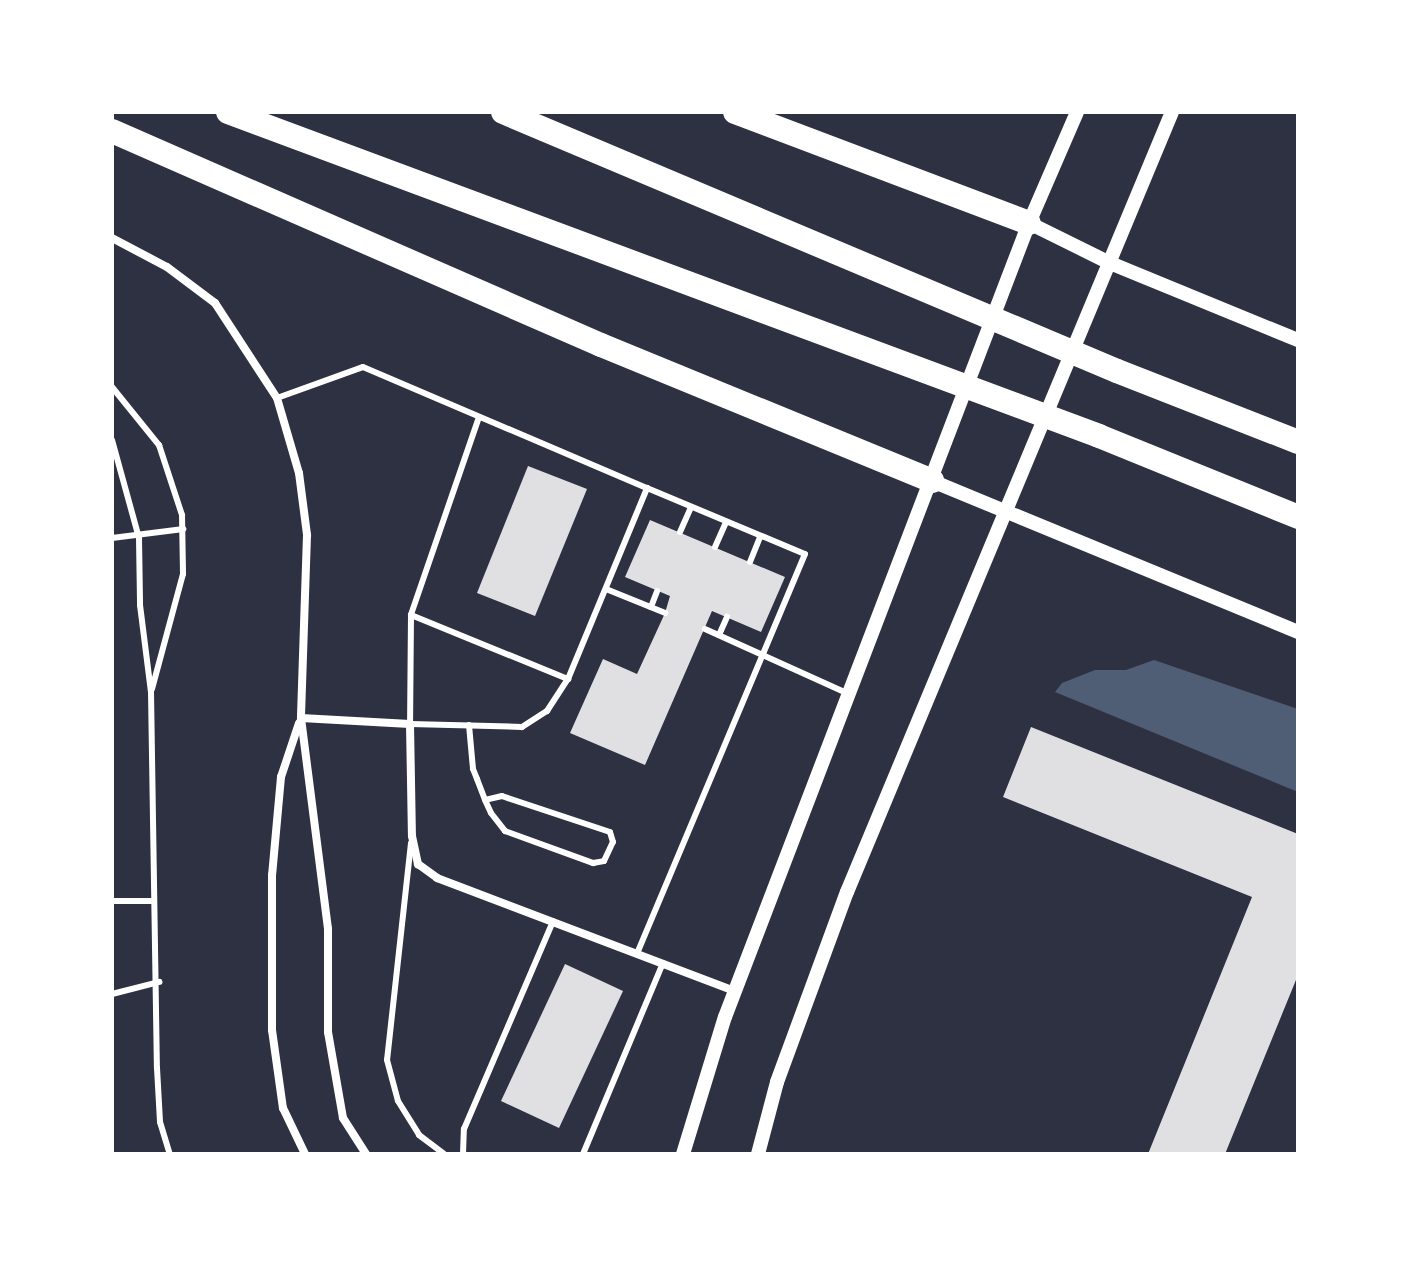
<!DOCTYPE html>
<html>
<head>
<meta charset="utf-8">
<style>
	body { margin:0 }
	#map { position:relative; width:1410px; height:1266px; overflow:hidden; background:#2d3142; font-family:Montserrat,sans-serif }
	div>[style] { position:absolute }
	.water>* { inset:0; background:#4f5d75 }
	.building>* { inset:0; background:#e0e0e3 }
	.service>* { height:6px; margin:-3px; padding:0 3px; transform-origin:3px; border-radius:3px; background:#fff }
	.minor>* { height:8px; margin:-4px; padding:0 4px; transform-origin:4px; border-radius:4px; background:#fff }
	.tertiary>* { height:14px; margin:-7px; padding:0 7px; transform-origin:7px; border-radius:7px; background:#fff }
	.motorway>* { height:24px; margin:-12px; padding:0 12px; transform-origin:12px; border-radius:12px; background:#fff }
	span { translate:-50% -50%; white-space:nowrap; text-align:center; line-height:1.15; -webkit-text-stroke:8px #fff; paint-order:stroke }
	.frame { position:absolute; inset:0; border:114px solid #fff; pointer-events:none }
</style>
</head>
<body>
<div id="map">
	<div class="water">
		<div style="clip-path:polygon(1154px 660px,1298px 709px,1298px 792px,1055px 692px,1062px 683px,1095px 670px,1126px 670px)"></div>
	</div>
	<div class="building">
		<div style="clip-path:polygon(528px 466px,587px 489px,535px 616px,477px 593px)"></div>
		<div style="clip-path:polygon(650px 520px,785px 577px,761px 632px,712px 611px,645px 765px,570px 733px,603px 659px,637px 674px,665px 613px,670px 596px,625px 577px)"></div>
		<div style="clip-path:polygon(1031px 727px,1298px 834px,1298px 975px,1225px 1154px,1148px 1154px,1252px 897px,1003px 797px)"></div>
		<div style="clip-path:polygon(565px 964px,623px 991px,559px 1128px,501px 1101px)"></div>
	</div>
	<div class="service">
		<div style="left:112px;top:387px;width:75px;rotate:51deg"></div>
		<div style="left:159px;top:445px;width:74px;rotate:71.8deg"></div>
		<div style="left:182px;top:515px;width:59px;rotate:89deg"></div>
		<div style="left:183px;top:574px;width:119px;rotate:105.1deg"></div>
		<div style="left:277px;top:398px;width:91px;rotate:-19.8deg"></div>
		<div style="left:363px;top:367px;width:309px;rotate:23.1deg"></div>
		<div style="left:479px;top:417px;width:209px;rotate:109deg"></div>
		<div style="left:411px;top:615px;width:109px;rotate:90.5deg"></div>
		<div style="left:410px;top:724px;width:112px;rotate:1.5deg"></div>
		<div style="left:522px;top:727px;width:30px;rotate:-33deg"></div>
		<div style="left:547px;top:711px;width:38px;rotate:-57deg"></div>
		<div style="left:568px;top:679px;width:207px;rotate:-67.5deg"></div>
		<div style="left:647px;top:488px;width:171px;rotate:22.7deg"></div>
		<div style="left:805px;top:554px;width:433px;rotate:112.8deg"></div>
		<div style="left:112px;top:440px;width:102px;rotate:74.6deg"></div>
		<div style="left:139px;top:538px;width:67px;rotate:89.1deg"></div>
		<div style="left:140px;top:605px;width:88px;rotate:82.8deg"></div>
		<div style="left:151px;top:692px;width:376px;rotate:89.1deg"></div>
		<div style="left:157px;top:1068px;width:54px;rotate:86.8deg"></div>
		<div style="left:160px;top:1122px;width:34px;rotate:73deg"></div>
		<div style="left:680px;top:532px;width:27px;rotate:-66deg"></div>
		<div style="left:112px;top:538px;width:72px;rotate:-7.2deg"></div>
		<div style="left:715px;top:547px;width:27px;rotate:-66deg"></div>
		<div style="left:750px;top:562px;width:27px;rotate:-68deg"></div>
		<div style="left:606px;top:589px;width:64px;rotate:22.1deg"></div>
		<div style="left:651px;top:607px;width:17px;rotate:-69deg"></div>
		<div style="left:411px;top:615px;width:170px;rotate:22.2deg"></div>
		<div style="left:705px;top:629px;width:156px;rotate:24.3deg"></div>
		<div style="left:719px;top:635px;width:20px;rotate:-66deg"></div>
		<div style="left:469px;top:725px;width:44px;rotate:84.8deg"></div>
		<div style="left:473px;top:769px;width:11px;rotate:68deg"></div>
		<div style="left:477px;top:779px;width:22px;rotate:69deg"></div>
		<div style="left:485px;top:800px;width:14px;rotate:65deg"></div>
		<div style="left:491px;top:813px;width:23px;rotate:52deg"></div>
		<div style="left:505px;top:831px;width:94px;rotate:20deg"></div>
		<div style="left:593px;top:863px;width:11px;rotate:-10deg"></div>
		<div style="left:604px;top:861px;width:21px;rotate:-65deg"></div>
		<div style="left:613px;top:842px;width:10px;rotate:-107deg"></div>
		<div style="left:610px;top:832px;width:114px;rotate:-161.6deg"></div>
		<div style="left:502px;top:796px;width:17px;rotate:167deg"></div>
		<div style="left:411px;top:843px;width:218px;rotate:96.3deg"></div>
		<div style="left:387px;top:1060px;width:42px;rotate:75deg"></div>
		<div style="left:398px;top:1101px;width:40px;rotate:58deg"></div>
		<div style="left:419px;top:1135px;width:31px;rotate:37deg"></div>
		<div style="left:112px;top:901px;width:40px"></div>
		<div style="left:112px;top:994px;width:49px;rotate:-14.3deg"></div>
		<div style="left:463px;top:1154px;width:25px;rotate:-88deg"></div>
		<div style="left:464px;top:1129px;width:226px;rotate:-66.8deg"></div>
		<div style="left:583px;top:1154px;width:207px;rotate:-67.3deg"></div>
	</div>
	<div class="minor">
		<div style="left:112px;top:238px;width:62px;rotate:27.8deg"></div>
		<div style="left:167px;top:267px;width:60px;rotate:36.9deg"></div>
		<div style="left:215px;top:303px;width:113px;rotate:56.9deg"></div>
		<div style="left:277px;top:398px;width:78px;rotate:73.7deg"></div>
		<div style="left:299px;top:473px;width:63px;rotate:82.6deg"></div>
		<div style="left:307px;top:535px;width:183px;rotate:91.9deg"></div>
		<div style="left:301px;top:718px;width:213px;rotate:82.7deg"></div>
		<div style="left:328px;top:929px;width:103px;rotate:90deg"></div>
		<div style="left:328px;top:1032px;width:87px;rotate:80.1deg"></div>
		<div style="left:343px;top:1118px;width:43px;rotate:57.4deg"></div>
		<div style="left:301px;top:718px;width:109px;rotate:3.2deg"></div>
		<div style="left:410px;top:724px;width:112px;rotate:89deg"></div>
		<div style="left:412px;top:836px;width:29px;rotate:78deg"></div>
		<div style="left:418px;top:864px;width:24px;rotate:36deg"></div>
		<div style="left:437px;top:878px;width:319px;rotate:20.8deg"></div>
		<div style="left:299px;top:723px;width:57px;rotate:108.4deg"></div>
		<div style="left:281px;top:777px;width:98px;rotate:95.2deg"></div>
		<div style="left:272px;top:875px;width:155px;rotate:90deg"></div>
		<div style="left:272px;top:1030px;width:79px;rotate:82deg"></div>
		<div style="left:283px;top:1108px;width:51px;rotate:64.4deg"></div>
	</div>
	<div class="tertiary">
		<div style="left:1029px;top:223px;width:90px;rotate:26.3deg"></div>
		<div style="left:1110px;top:263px;width:203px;rotate:22.3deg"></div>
		<div style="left:932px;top:481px;width:396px;rotate:22.4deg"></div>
		<div style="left:683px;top:1154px;width:143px;rotate:-73deg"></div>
		<div style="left:725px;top:1017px;width:850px;rotate:-69.05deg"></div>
		<div style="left:1029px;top:223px;width:121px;rotate:-66.6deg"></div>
		<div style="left:758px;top:1154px;width:74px;rotate:-75.2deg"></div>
		<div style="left:777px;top:1082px;width:202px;rotate:-69.8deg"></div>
		<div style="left:847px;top:892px;width:845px;rotate:-67.38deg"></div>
	</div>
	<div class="motorway">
		<div style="left:228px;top:112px;width:929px;rotate:20.4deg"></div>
		<div style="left:1099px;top:436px;width:215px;rotate:22.1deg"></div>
		<div style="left:503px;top:112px;width:666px;rotate:22.87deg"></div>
		<div style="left:1117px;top:371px;width:194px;rotate:21.4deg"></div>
		<div style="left:735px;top:112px;width:314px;rotate:20.7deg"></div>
		<div style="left:112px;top:131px;width:534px;rotate:23.64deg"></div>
		<div style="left:601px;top:345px;width:358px;rotate:22.3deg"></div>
	</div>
	<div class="frame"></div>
</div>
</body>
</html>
